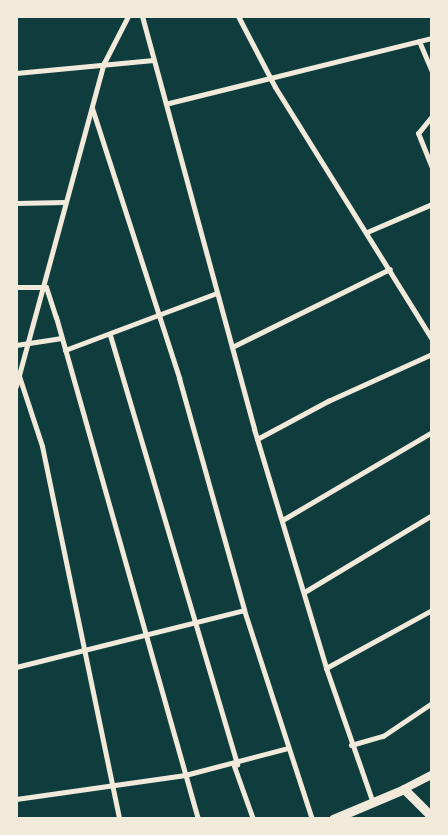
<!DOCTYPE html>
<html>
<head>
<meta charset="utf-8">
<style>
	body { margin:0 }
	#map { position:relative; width:448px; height:835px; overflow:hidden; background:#0f3d3e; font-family:"Exo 2",sans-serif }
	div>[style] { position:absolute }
	.minor>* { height:5px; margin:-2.5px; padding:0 2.5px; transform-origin:2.5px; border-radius:2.5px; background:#f1e9da }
	.tertiary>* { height:8px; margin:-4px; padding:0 4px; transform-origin:4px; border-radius:4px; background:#f1e9da }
	.primary>* { height:9px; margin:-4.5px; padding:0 4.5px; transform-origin:4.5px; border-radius:4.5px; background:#f1e9da }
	span { translate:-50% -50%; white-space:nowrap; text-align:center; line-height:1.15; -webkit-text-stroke:4px #f1e9da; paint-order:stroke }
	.frame { position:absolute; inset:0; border:18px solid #f1e9da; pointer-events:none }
</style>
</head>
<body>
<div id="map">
	<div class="minor">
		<div style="left:142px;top:16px;width:428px;rotate:74.8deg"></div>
		<div style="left:254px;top:429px;width:250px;rotate:73.2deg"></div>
		<div style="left:326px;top:668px;width:140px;rotate:70.8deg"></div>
		<div style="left:238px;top:16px;width:80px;rotate:62.5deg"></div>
		<div style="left:275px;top:87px;width:297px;rotate:58.1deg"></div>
		<div style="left:419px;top:41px;width:33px;rotate:67deg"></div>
		<div style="left:16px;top:73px;width:138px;rotate:-5.4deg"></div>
		<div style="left:169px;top:103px;width:271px;rotate:-13.9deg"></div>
		<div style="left:92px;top:108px;width:284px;rotate:72.1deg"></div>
		<div style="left:179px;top:378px;width:241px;rotate:74.3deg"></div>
		<div style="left:244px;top:610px;width:220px;rotate:72deg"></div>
		<div style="left:432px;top:116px;width:22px;rotate:129deg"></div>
		<div style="left:418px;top:133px;width:37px;rotate:68deg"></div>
		<div style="left:16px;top:203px;width:49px;rotate:-1.2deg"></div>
		<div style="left:367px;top:232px;width:71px;rotate:-23.3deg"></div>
		<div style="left:16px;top:287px;width:30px"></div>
		<div style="left:46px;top:287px;width:32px;rotate:72deg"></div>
		<div style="left:56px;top:317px;width:522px;rotate:74.21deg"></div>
		<div style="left:110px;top:335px;width:448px;rotate:73.5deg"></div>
		<div style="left:16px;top:345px;width:46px;rotate:-8.8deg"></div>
		<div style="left:232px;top:347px;width:176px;rotate:-26.3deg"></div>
		<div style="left:65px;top:350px;width:162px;rotate:-20.6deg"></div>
		<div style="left:19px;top:376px;width:74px;rotate:71.8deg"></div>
		<div style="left:42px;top:446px;width:381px;rotate:78.3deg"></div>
		<div style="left:16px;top:386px;width:335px;rotate:-74.8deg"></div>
		<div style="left:104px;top:63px;width:53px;rotate:-62.9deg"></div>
		<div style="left:257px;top:439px;width:81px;rotate:-28.2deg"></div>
		<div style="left:328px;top:401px;width:114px;rotate:-24.3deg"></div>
		<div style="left:284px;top:519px;width:172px;rotate:-30.4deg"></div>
		<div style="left:306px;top:591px;width:147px;rotate:-31.1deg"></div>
		<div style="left:16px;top:667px;width:235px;rotate:-14deg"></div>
		<div style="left:326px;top:668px;width:121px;rotate:-28.7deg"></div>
		<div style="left:351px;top:745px;width:33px;rotate:-16deg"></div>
		<div style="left:383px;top:736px;width:59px;rotate:-34deg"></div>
		<div style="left:234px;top:766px;width:56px;rotate:70.3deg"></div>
		<div style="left:16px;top:799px;width:171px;rotate:-8.1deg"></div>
		<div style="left:185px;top:775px;width:106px;rotate:-14.7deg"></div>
	</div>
	<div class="tertiary">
		<div style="left:404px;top:789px;width:31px;rotate:-27deg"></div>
	</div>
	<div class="primary">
		<div style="left:333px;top:819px;width:77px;rotate:-22.9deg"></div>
		<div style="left:404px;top:789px;width:40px;rotate:45deg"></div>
	</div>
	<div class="frame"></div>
</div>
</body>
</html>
